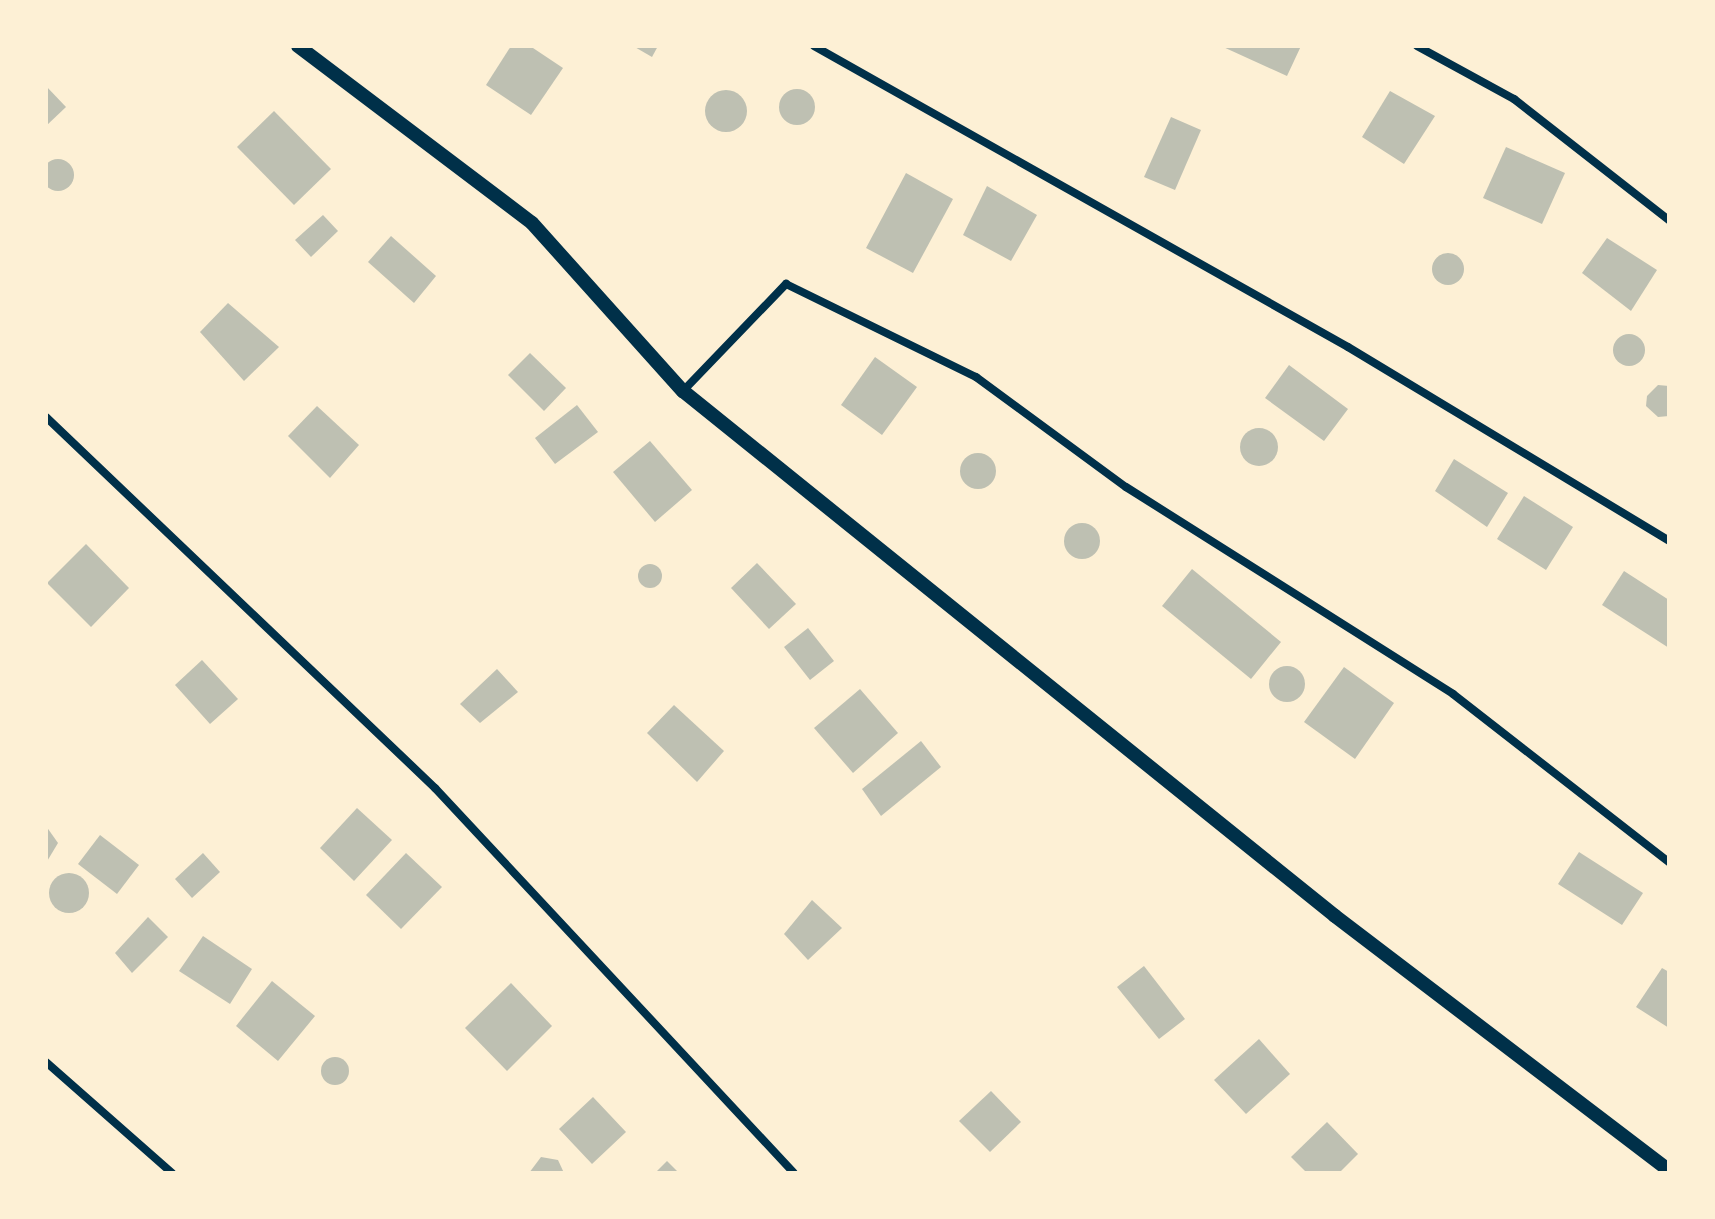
<!DOCTYPE html>
<html>
<head>
<meta charset="utf-8">
<style>
	body { margin:0 }
	#map { position:relative; width:1715px; height:1219px; overflow:hidden; background:#fdf0d5; font-family:Arial,sans-serif }
	div>[style] { position:absolute }
	.building>* { inset:0; background:#bec0b2 }
	.round { border-radius:50% }
	.minor>* { height:8px; margin:-4px; padding:0 4px; transform-origin:4px; border-radius:4px; background:#003049 }
	.tertiary>* { height:14px; margin:-7px; padding:0 7px; transform-origin:7px; border-radius:7px; background:#003049 }
	span { translate:-50% -50%; white-space:nowrap; text-align:center; line-height:1.15; -webkit-text-stroke:6px #fdf0d5; paint-order:stroke }
	.frame { position:absolute; inset:0; border:48px solid #fdf0d5; pointer-events:none }
</style>
</head>
<body>
<div id="map">
	<div class="building">
		<div style="clip-path:polygon(511px 46px,530px 46px,563px 68px,531px 115px,486px 85px)"></div>
		<div style="clip-path:polygon(633px 46px,658px 46px,652px 57px)"></div>
		<div style="clip-path:polygon(1221px 46px,1301px 46px,1287px 76px)"></div>
		<div style="clip-path:polygon(46px 86px,66px 107px,46px 126px)"></div>
		<div class="round" style="left:779px;top:89px;width:36px;height:36px"></div>
		<div class="round" style="left:705px;top:90px;width:42px;height:42px"></div>
		<div style="clip-path:polygon(1390px 91px,1435px 116px,1404px 164px,1362px 137px)"></div>
		<div style="clip-path:polygon(274px 111px,331px 169px,294px 205px,237px 147px)"></div>
		<div style="clip-path:polygon(1171px 117px,1201px 130px,1175px 190px,1144px 177px)"></div>
		<div style="clip-path:polygon(1506px 147px,1565px 173px,1542px 224px,1483px 198px)"></div>
		<div class="round" style="left:42px;top:159px;width:32px;height:32px"></div>
		<div style="clip-path:polygon(906px 173px,953px 199px,913px 273px,866px 248px)"></div>
		<div style="clip-path:polygon(987px 186px,1037px 215px,1011px 261px,963px 235px)"></div>
		<div style="clip-path:polygon(323px 215px,338px 231px,311px 257px,295px 240px)"></div>
		<div style="clip-path:polygon(391px 236px,436px 276px,414px 303px,368px 262px)"></div>
		<div style="clip-path:polygon(1607px 238px,1657px 270px,1631px 311px,1582px 273px)"></div>
		<div class="round" style="left:1432px;top:253px;width:32px;height:32px"></div>
		<div style="clip-path:polygon(228px 303px,279px 347px,244px 381px,200px 332px)"></div>
		<div class="round" style="left:1613px;top:334px;width:32px;height:32px"></div>
		<div style="clip-path:polygon(530px 353px,566px 388px,544px 411px,508px 375px)"></div>
		<div style="clip-path:polygon(875px 357px,917px 387px,882px 435px,841px 405px)"></div>
		<div style="clip-path:polygon(1289px 365px,1348px 409px,1324px 441px,1265px 398px)"></div>
		<div style="clip-path:polygon(1658px 385px,1669px 386px,1669px 416px,1658px 417px,1646px 406px,1647px 396px)"></div>
		<div style="clip-path:polygon(577px 405px,598px 432px,555px 464px,535px 438px)"></div>
		<div style="clip-path:polygon(317px 406px,359px 445px,330px 478px,288px 436px)"></div>
		<div class="round" style="left:1240px;top:428px;width:38px;height:38px"></div>
		<div style="clip-path:polygon(650px 441px,692px 490px,655px 522px,613px 472px)"></div>
		<div class="round" style="left:960px;top:453px;width:36px;height:36px"></div>
		<div style="clip-path:polygon(1454px 459px,1508px 493px,1487px 527px,1435px 491px)"></div>
		<div style="clip-path:polygon(1524px 496px,1573px 527px,1546px 570px,1497px 539px)"></div>
		<div class="round" style="left:1064px;top:523px;width:36px;height:36px"></div>
		<div style="clip-path:polygon(86px 544px,129px 588px,91px 627px,47px 583px)"></div>
		<div style="clip-path:polygon(757px 563px,796px 604px,769px 629px,731px 588px)"></div>
		<div class="round" style="left:638px;top:564px;width:24px;height:24px"></div>
		<div style="clip-path:polygon(1192px 569px,1281px 642px,1251px 679px,1162px 606px)"></div>
		<div style="clip-path:polygon(1624px 571px,1669px 600px,1669px 648px,1602px 605px)"></div>
		<div style="clip-path:polygon(808px 628px,834px 661px,810px 680px,784px 647px)"></div>
		<div style="clip-path:polygon(202px 660px,238px 699px,210px 724px,175px 685px)"></div>
		<div class="round" style="left:1269px;top:666px;width:36px;height:36px"></div>
		<div style="clip-path:polygon(1344px 667px,1394px 703px,1355px 759px,1304px 722px)"></div>
		<div style="clip-path:polygon(497px 669px,518px 692px,480px 723px,460px 704px)"></div>
		<div style="clip-path:polygon(860px 689px,898px 733px,853px 773px,814px 728px)"></div>
		<div style="clip-path:polygon(674px 705px,724px 751px,697px 782px,647px 733px)"></div>
		<div style="clip-path:polygon(921px 741px,941px 767px,881px 816px,862px 789px)"></div>
		<div style="clip-path:polygon(357px 808px,392px 840px,354px 881px,320px 848px)"></div>
		<div style="clip-path:polygon(46px 826px,58px 843px,46px 863px)"></div>
		<div style="clip-path:polygon(100px 835px,139px 865px,117px 894px,78px 864px)"></div>
		<div style="clip-path:polygon(1579px 852px,1643px 893px,1622px 925px,1558px 884px)"></div>
		<div style="clip-path:polygon(203px 853px,220px 872px,192px 898px,175px 879px)"></div>
		<div style="clip-path:polygon(406px 853px,442px 887px,401px 929px,366px 895px)"></div>
		<div class="round" style="left:49px;top:873px;width:40px;height:40px"></div>
		<div style="clip-path:polygon(812px 900px,842px 928px,808px 960px,784px 934px)"></div>
		<div style="clip-path:polygon(148px 917px,168px 937px,132px 973px,115px 953px)"></div>
		<div style="clip-path:polygon(203px 936px,252px 969px,230px 1004px,179px 971px)"></div>
		<div style="clip-path:polygon(1144px 966px,1185px 1019px,1159px 1039px,1117px 987px)"></div>
		<div style="clip-path:polygon(1662px 968px,1669px 972px,1669px 1028px,1636px 1007px)"></div>
		<div style="clip-path:polygon(272px 981px,315px 1016px,278px 1061px,236px 1026px)"></div>
		<div style="clip-path:polygon(511px 983px,552px 1026px,507px 1071px,465px 1028px)"></div>
		<div style="clip-path:polygon(1259px 1039px,1290px 1074px,1246px 1114px,1214px 1080px)"></div>
		<div class="round" style="left:321px;top:1057px;width:28px;height:28px"></div>
		<div style="clip-path:polygon(991px 1091px,1021px 1122px,990px 1152px,959px 1121px)"></div>
		<div style="clip-path:polygon(593px 1097px,626px 1132px,592px 1164px,559px 1129px)"></div>
		<div style="clip-path:polygon(1327px 1122px,1358px 1154px,1339px 1173px,1307px 1173px,1291px 1157px)"></div>
		<div style="clip-path:polygon(541px 1157px,558px 1160px,564px 1173px,529px 1173px)"></div>
		<div style="clip-path:polygon(667px 1161px,679px 1173px,655px 1173px)"></div>
	</div>
	<div class="minor">
		<div style="left:814px;top:46px;width:613px;rotate:29.41deg"></div>
		<div style="left:1348px;top:347px;width:375px;rotate:31.1deg"></div>
		<div style="left:1417px;top:46px;width:111px;rotate:28.7deg"></div>
		<div style="left:1514px;top:99px;width:197px;rotate:38deg"></div>
		<div style="left:683px;top:391px;width:149px;rotate:-46.1deg"></div>
		<div style="left:786px;top:284px;width:212px;rotate:26.1deg"></div>
		<div style="left:976px;top:377px;width:186px;rotate:36.3deg"></div>
		<div style="left:1126px;top:487px;width:387px;rotate:32.3deg"></div>
		<div style="left:1453px;top:694px;width:274px;rotate:37.9deg"></div>
		<div style="left:46px;top:417px;width:538px;rotate:43.64deg"></div>
		<div style="left:435px;top:788px;width:526px;rotate:47deg"></div>
		<div style="left:46px;top:1062px;width:168px;rotate:41.4deg"></div>
	</div>
	<div class="tertiary">
		<div style="left:298px;top:46px;width:293px;rotate:37.1deg"></div>
		<div style="left:532px;top:223px;width:226px;rotate:48.1deg"></div>
		<div style="left:683px;top:391px;width:837px;rotate:38.84deg"></div>
		<div style="left:1335px;top:916px;width:420px;rotate:37.3deg"></div>
	</div>
	<div class="frame"></div>
</div>
</body>
</html>
